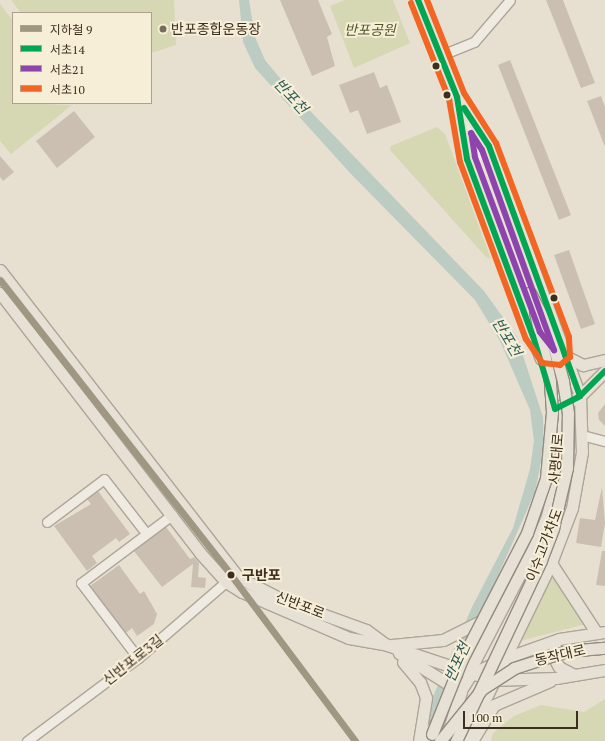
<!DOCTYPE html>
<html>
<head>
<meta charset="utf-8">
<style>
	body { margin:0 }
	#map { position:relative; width:605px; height:741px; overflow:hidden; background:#e7e0d1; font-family:"PT Serif","Noto Sans KR",serif }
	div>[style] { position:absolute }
	.green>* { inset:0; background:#d6d7b3 }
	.water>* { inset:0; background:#bcccc2 }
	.building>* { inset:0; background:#cbbfb2 }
	.roads { filter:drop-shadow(1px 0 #ada599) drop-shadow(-1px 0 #ada599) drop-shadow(0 1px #ada599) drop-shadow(0 -1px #ada599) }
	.minor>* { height:9px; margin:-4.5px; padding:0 4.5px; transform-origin:4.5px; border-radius:4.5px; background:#efebe3 }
	.major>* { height:11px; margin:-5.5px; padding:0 5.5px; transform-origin:5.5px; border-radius:5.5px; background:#e6e1d4 }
	.bridges { filter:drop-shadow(1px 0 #928b80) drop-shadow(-1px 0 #928b80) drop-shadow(0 1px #928b80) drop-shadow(0 -1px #928b80) }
	.major-bridge>* { height:11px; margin:-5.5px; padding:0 5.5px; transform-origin:5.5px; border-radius:5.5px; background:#e6e1d4 }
	.bus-1>* { height:6px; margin:-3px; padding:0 3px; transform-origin:3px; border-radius:3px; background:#00a651 }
	.bus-2>* { height:6px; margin:-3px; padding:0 3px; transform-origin:3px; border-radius:3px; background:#8e44ad }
	.bus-3>* { height:6px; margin:-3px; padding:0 3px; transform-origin:3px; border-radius:3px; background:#f26522 }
	.metro-1>* { height:7px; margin:-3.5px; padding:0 3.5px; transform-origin:3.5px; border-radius:3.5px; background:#9f9782 }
	.dots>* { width:11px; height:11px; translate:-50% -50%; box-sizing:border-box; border:2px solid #f7eed8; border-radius:50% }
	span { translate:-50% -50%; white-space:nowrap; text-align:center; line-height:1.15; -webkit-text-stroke:4px #f7eed8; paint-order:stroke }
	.poi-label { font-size:14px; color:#3d2e20 }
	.left { translate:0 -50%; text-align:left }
	.park-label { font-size:14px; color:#4d5a26; font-style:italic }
	.street-label { font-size:14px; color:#3d2e20 }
	.stop-label { font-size:14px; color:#3d2e20; font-weight:700 }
	.water-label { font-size:15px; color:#2f5d5a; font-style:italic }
	.legend { position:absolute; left:12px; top:12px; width:140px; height:92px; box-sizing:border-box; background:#f7eed8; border:1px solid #ada18e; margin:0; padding:5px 7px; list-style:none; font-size:12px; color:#3d2e20 }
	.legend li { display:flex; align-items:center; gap:8px; height:20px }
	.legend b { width:20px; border:1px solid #ada18e }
	.scale { position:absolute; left:463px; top:711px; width:115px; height:18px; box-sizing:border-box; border:2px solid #3d2e20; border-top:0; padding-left:5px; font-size:12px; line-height:14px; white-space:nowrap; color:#3d2e20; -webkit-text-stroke:3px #f7eed8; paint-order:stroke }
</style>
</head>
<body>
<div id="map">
	<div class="green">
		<div style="clip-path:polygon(11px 0,174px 0,176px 45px,151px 53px,151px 13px,21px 13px)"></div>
		<div style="clip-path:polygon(345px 0,393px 0,410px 43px,354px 68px,330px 6px)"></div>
		<div style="clip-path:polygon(0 4px,13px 21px,13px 103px,72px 105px,11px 154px,0 141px)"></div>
		<div style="clip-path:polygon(437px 127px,445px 134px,491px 259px,486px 257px,390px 150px,391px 146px)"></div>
		<div style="clip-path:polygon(553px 572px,586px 624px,520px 641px)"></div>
		<div style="clip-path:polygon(605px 699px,605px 741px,491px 741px,493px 733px,514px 716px,541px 705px,584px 712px)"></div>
	</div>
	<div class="water">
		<div style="clip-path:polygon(239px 0,249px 0,255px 37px,265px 60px,289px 89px,484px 291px,517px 337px,543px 417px,544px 447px,535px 492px,428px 734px,417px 733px,472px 607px,513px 528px,530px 469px,534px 441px,530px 410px,500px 341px,475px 300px,351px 174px,255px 68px,243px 42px)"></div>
	</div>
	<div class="building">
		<div style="clip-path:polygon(280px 0,318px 0,332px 34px,327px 37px,335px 66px,312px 76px)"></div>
		<div style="clip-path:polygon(546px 0,563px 0,595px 83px,581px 88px)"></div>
		<div style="clip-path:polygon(510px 60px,571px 215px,559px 220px,498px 65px)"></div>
		<div style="clip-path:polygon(374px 72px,380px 88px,387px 85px,401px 122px,367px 134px,358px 110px,350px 113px,339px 85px)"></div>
		<div style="clip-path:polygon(601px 96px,605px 107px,605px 147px,587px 101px)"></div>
		<div style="clip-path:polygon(74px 111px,95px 137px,57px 168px,36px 141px)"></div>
		<div style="clip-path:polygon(0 156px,14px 172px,3px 181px,0 177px)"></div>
		<div style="clip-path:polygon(569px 250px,595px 324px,581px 329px,554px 255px)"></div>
		<div style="clip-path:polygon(605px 404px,605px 426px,599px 420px,598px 413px)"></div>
		<div style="clip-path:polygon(602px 487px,605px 523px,601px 547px,576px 543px,580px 518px,595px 520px)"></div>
		<div style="clip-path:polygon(98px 491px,130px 534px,119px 542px,116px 538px,92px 556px,97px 563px,87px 571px,54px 526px,91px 504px,87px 499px)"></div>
		<div style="clip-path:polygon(166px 527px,190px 559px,194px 557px,199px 563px,198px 577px,206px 578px,205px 588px,191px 587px,193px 564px,162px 587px,134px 551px)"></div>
		<div style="clip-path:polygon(602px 551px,605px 551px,605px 586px,596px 585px)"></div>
		<div style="clip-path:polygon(119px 565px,140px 594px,144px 591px,157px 614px,154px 624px,137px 636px,132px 628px,126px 633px,90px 586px)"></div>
	</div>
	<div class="roads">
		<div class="minor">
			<div style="left:439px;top:56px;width:38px;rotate:-22deg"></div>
			<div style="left:474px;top:42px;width:55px;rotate:-49.4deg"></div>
			<div style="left:461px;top:110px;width:59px;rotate:68.2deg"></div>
			<div style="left:582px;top:435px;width:24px;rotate:15deg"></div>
			<div style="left:47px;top:522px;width:71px;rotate:-37deg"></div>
			<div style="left:104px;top:479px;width:68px;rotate:52.1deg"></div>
			<div style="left:138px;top:658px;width:94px;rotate:-127.2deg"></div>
			<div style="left:81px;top:583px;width:114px;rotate:-36.8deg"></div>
			<div style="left:27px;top:741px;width:139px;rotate:-36.8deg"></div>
			<div style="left:138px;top:658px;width:128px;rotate:-40.9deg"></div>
		</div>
		<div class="major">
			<div style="left:418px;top:0;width:105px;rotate:68.1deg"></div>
			<div style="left:457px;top:97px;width:59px;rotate:56.9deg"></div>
			<div style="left:489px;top:146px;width:266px;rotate:70deg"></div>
			<div style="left:580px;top:396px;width:56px;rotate:88deg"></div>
			<div style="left:582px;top:452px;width:57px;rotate:100.1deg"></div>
			<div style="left:572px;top:508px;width:59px;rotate:110.9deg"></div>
			<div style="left:551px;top:563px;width:198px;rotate:115.8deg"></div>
			<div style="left:457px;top:103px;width:57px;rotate:79.9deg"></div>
			<div style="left:467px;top:159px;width:213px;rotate:69.7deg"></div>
			<div style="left:483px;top:165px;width:136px;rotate:69.8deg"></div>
			<div style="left:0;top:270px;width:388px;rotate:52.2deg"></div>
			<div style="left:238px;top:577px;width:51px;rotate:27.1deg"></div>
			<div style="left:283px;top:600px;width:88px;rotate:19.9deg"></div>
			<div style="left:366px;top:630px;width:24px;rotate:36deg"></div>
			<div style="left:0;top:293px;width:329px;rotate:52.4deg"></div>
			<div style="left:201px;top:554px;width:38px;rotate:48deg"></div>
			<div style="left:226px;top:582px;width:19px;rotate:32deg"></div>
			<div style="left:242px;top:592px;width:116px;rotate:23.3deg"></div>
			<div style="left:349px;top:638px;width:39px;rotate:10deg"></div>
			<div style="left:387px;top:645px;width:111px;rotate:18.4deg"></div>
			<div style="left:492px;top:680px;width:64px;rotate:-1.8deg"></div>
			<div style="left:556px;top:678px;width:50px;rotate:-9.3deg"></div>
			<div style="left:569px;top:358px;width:16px;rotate:27deg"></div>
			<div style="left:583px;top:365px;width:23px;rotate:-13deg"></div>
			<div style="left:559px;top:407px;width:24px;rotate:-28deg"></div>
			<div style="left:580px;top:396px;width:35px;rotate:-45deg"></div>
			<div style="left:551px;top:563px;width:82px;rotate:56.9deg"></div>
			<div style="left:392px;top:645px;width:51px;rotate:-5.6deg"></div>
			<div style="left:443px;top:640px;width:47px;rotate:-26.6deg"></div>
			<div style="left:555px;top:647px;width:11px;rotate:95deg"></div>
			<div style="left:554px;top:658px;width:10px;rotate:61deg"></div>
			<div style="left:559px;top:667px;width:17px;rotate:28deg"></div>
			<div style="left:399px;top:653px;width:73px;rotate:32.2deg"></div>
			<div style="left:461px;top:692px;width:41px;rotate:108.4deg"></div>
			<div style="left:403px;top:662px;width:26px;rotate:50deg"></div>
			<div style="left:420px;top:682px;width:17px;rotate:69deg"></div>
			<div style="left:426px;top:698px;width:44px;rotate:99.2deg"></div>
			<div style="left:471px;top:674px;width:8px;rotate:-83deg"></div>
			<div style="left:472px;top:666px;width:134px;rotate:-62.5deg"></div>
			<div style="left:534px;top:547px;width:34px;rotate:-67deg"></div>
			<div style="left:547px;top:516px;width:37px;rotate:-76deg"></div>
			<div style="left:556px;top:480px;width:43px;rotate:-84.7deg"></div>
			<div style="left:560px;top:437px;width:33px;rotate:-101deg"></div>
			<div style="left:456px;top:698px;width:28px;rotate:-58deg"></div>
			<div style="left:471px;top:674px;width:35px;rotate:-25deg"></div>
			<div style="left:503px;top:659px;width:59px;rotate:-19.7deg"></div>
			<div style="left:559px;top:639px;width:47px;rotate:-8.7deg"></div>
			<div style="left:423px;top:741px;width:21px;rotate:-55deg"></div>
			<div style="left:472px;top:741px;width:42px;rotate:-58.6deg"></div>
			<div style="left:494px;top:705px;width:61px;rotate:-23.2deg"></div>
		</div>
	</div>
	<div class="bridges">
		<div class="major-bridge">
			<div style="left:432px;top:734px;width:81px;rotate:-68.2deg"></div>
			<div style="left:462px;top:659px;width:142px;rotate:-62.7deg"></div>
			<div style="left:527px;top:533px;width:58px;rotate:-70.9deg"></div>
			<div style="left:546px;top:478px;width:66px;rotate:-84.8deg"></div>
			<div style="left:552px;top:412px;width:31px;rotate:-94deg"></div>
			<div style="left:550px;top:381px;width:71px;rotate:-102.3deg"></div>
			<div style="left:440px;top:741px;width:67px;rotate:-51.1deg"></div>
			<div style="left:482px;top:689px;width:38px;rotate:-33deg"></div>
			<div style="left:514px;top:668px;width:56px;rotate:-17.8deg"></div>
			<div style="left:567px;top:651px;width:38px;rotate:-5deg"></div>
			<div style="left:456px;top:741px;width:200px;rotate:-64.8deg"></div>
			<div style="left:541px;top:560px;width:34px;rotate:-69deg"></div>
			<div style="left:553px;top:528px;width:62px;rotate:-76.9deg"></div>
			<div style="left:567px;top:468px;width:55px;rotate:-89deg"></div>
			<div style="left:568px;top:413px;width:32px;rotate:-99deg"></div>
			<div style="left:563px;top:381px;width:54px;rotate:-105.1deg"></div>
			<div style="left:549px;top:329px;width:41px;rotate:-117.8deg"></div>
		</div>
	</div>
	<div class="bus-1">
		<div style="left:418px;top:0;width:105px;rotate:68.1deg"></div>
		<div style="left:457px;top:97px;width:63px;rotate:80.8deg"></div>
		<div style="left:467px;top:159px;width:189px;rotate:69.6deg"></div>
		<div style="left:533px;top:336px;width:76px;rotate:73.2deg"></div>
		<div style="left:555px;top:409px;width:28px;rotate:-27deg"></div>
		<div style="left:580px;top:396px;width:35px;rotate:-45deg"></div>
		<div style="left:464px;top:108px;width:45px;rotate:56.7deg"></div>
		<div style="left:489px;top:146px;width:266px;rotate:70deg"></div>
	</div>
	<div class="bus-2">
		<div style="left:471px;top:133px;width:20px;rotate:57deg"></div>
		<div style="left:482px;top:150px;width:213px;rotate:70.2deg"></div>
		<div style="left:554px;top:350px;width:23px;rotate:-128deg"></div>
		<div style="left:540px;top:332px;width:187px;rotate:-110.4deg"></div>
		<div style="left:475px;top:157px;width:24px;rotate:-99deg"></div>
	</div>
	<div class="bus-3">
		<div style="left:411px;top:3px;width:103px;rotate:68.4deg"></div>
		<div style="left:449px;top:99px;width:64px;rotate:80.1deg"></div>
		<div style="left:460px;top:162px;width:189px;rotate:69.6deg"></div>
		<div style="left:526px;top:339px;width:29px;rotate:56deg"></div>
		<div style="left:542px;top:363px;width:18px;rotate:6deg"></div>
		<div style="left:560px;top:365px;width:13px;rotate:-39deg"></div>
		<div style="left:570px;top:357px;width:20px;rotate:-93deg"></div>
		<div style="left:569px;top:337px;width:207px;rotate:-110.6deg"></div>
		<div style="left:496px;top:143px;width:59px;rotate:-122.6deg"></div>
		<div style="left:464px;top:93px;width:100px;rotate:-111.7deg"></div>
	</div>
	<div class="metro-1">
		<div style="left:0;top:280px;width:375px;rotate:51.9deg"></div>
		<div style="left:231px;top:575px;width:207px;rotate:53.2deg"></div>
	</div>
	<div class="dots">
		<div style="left:163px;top:29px;background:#786c5e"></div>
		<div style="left:436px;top:66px;background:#3d2e20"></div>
		<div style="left:447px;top:95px;background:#3d2e20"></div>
		<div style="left:554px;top:298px;background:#3d2e20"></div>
		<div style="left:231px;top:575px;background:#3d2e20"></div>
	</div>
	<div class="poi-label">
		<span class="left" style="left:171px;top:29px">반포종합운동장</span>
	</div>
	<div class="park-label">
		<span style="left:370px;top:30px">반포공원</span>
	</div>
	<div class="street-label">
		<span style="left:556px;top:459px;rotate:-85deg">사평대로</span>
		<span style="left:544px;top:545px;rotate:-69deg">이수고가차도</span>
		<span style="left:300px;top:605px;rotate:21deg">신반포로</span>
		<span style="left:560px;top:655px;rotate:-13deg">동작대로</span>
		<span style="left:133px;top:660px;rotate:-38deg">신반포로3길</span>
	</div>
	<div class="stop-label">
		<span class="left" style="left:242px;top:575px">구반포</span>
	</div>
	<div class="water-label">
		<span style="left:291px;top:96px;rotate:47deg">반포천</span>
		<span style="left:507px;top:337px;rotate:59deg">반포천</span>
		<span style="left:457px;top:662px;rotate:-66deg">반포천</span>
	</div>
	<ul class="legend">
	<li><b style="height:5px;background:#9f9782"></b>지하철 9</li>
	<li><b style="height:5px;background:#00a651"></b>서초14</li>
	<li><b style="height:5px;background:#8e44ad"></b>서초21</li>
	<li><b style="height:5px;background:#f26522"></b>서초10</li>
	</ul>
	<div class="scale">100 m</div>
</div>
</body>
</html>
